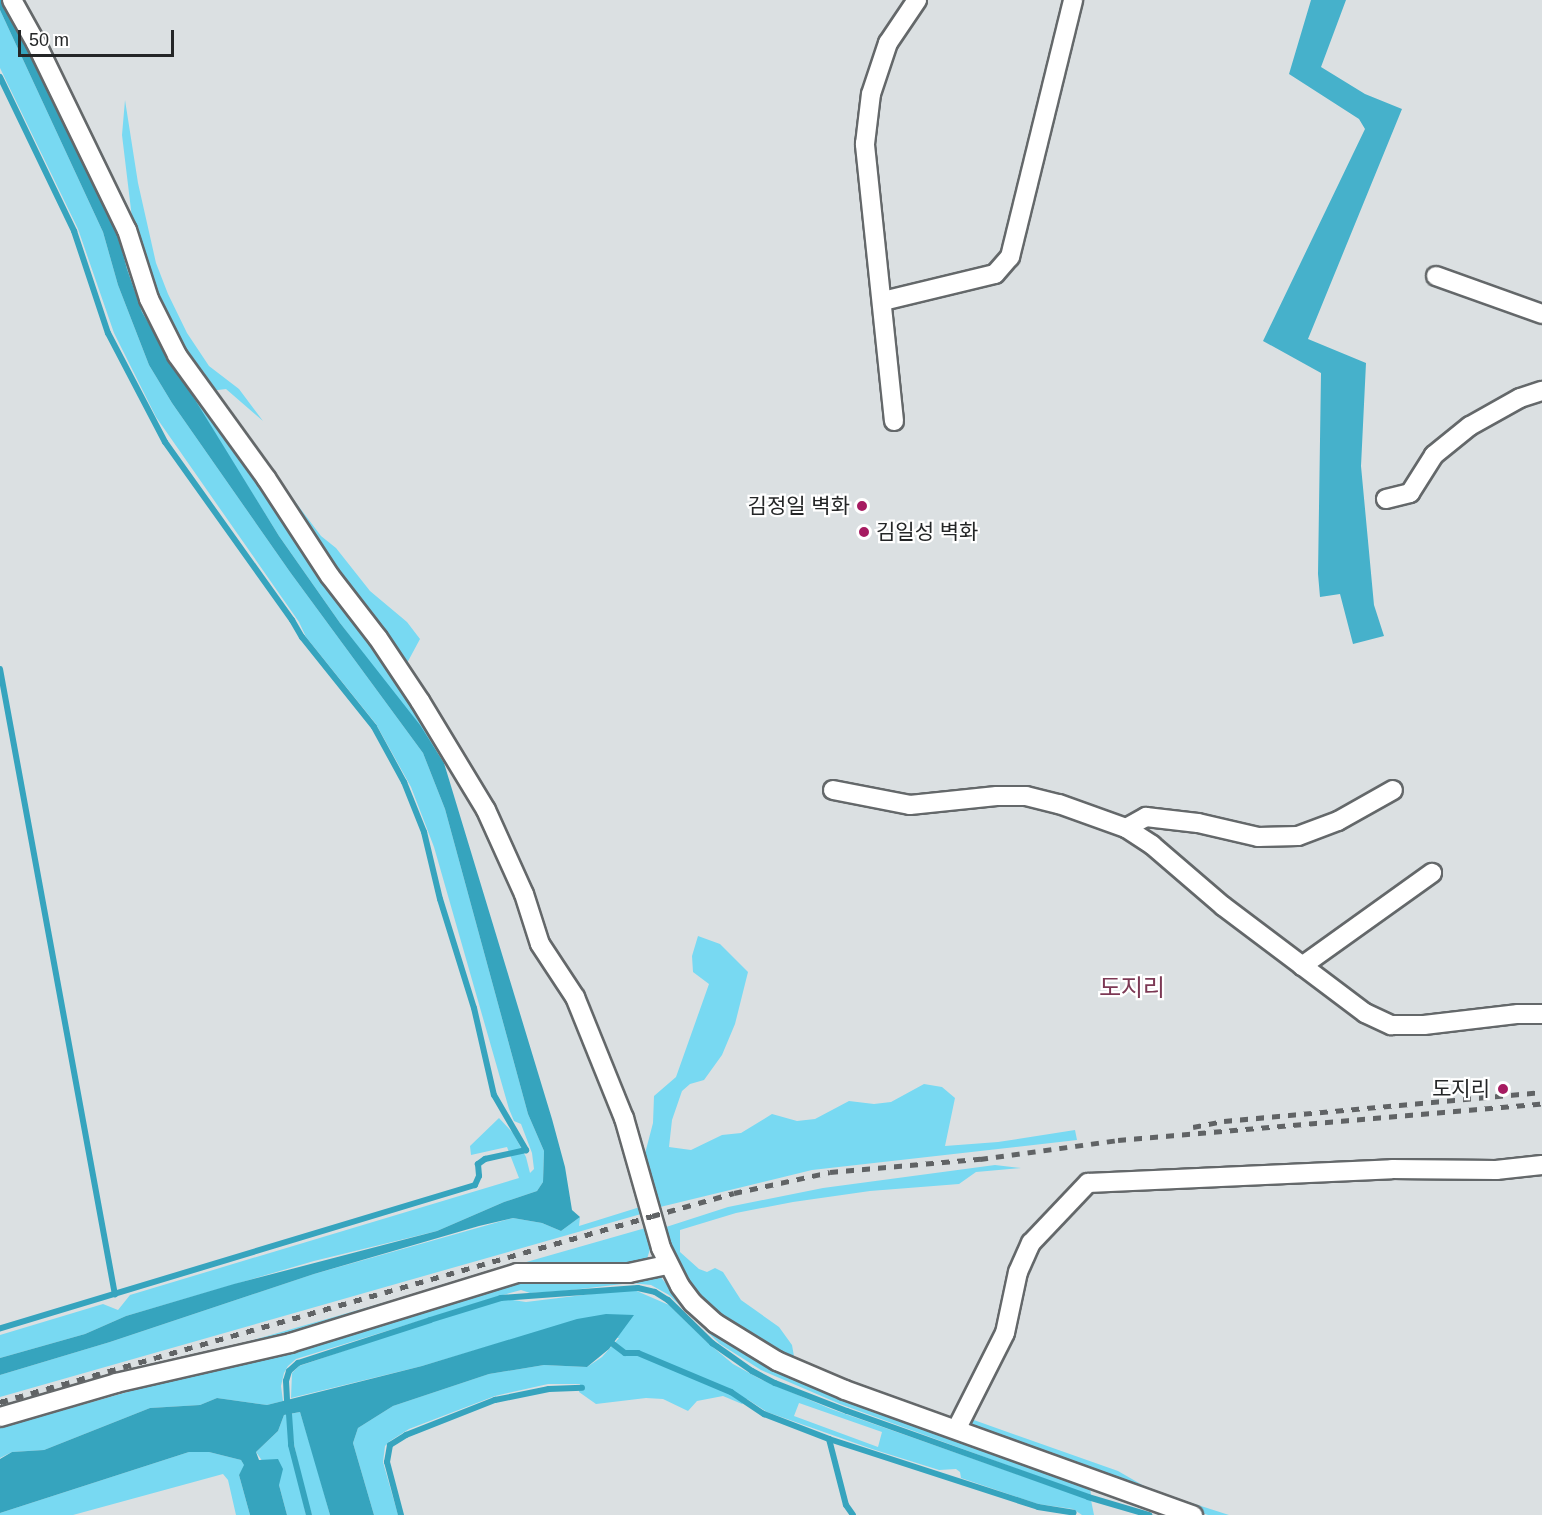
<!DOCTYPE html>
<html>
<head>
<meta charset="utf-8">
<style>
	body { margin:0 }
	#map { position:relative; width:1542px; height:1515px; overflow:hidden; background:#dbe0e2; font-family:Arial,"Noto Sans KR",sans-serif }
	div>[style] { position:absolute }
	.green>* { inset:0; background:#78d9f2 }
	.forest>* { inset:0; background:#46b1cb }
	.water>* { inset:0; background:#36a4be }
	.stream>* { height:6px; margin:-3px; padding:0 3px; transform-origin:3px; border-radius:3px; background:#36a4be }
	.roads { filter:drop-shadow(2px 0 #64686a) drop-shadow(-2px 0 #64686a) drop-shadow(0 2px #64686a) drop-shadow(0 -2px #64686a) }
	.street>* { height:18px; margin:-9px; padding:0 9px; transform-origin:9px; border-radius:9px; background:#fff }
	.rail>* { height:4.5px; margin-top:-2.25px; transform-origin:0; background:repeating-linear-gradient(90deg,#606365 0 8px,transparent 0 16px) }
	.dots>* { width:16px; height:16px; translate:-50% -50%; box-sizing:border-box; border:3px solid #fff; border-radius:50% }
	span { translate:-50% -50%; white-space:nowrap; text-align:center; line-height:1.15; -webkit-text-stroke:4.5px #fff; paint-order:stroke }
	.poi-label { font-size:21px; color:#242627 }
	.right { translate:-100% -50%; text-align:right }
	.left { translate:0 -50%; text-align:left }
	.quarter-label { font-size:24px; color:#7c3854 }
	.scale { position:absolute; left:18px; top:30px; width:156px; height:27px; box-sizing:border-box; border:3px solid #242627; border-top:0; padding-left:8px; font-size:18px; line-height:21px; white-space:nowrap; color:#242627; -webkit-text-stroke:4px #fff; paint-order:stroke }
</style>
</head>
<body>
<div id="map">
	<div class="green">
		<div style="clip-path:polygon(0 10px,103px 232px,118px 285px,149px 365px,172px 403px,290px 572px,423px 753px,445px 809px,528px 1114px,544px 1151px,543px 1182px,537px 1191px,504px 1202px,437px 1231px,314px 1261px,126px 1316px,85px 1334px,0 1358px,0 1335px,103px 1304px,118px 1310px,130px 1295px,519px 1178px,507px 1147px,471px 1155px,470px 1146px,499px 1118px,513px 1133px,526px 1157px,530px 1173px,534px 1169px,532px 1153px,521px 1124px,514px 1121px,509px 1109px,434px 847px,411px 787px,376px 724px,306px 637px,299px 622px,156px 417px,114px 333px,78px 229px,0 68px)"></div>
		<div style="clip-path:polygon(125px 100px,138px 183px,156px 263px,168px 294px,187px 333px,209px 366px,239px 389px,263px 421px,226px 389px,210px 391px,179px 338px,152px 285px,132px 218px,122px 135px)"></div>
		<div style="clip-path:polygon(77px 136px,181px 370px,350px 618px,423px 718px,462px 784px,340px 623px,279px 536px,199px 408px,142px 312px,127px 269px,116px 228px)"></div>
		<div style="clip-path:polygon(274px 483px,281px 483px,321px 536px,336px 548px,370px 591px,407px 622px,420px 639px,406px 665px,348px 590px)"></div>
		<div style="clip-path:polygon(698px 936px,720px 944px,748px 972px,735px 1024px,722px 1055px,704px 1080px,690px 1084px,682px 1091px,672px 1120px,669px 1147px,691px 1150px,722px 1135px,741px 1133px,772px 1114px,797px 1121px,815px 1119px,849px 1101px,874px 1104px,891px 1102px,924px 1084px,942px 1087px,955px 1098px,945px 1146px,998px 1142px,1075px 1130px,1077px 1140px,812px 1170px,656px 1208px,642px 1165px,653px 1123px,654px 1096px,676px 1077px,709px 984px,693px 972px,692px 956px)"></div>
		<div style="clip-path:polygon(995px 1165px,1021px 1168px,976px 1172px,959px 1184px,870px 1191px,793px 1202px,736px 1213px,680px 1230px,680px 1252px,699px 1269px,707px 1272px,715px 1268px,723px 1272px,741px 1300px,779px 1327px,792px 1345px,795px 1362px,743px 1338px,681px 1280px,663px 1228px,728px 1207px,823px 1188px)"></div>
		<div style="clip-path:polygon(640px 1207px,641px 1214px,0 1397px,0 1375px,110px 1342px,314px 1274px,513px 1218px,542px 1223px,561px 1231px,580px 1217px,579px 1226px)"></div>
		<div style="clip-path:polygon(649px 1227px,650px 1249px,647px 1259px,640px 1265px,518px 1269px,287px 1339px,148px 1370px)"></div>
		<div style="clip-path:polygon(659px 1275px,673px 1292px,715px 1333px,740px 1351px,895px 1418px,1090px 1486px,1091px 1496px,840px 1404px,761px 1370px,720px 1344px,669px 1295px,651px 1285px,631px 1283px,563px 1291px,530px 1293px,521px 1290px,503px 1295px,296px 1359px,288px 1366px,284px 1373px,281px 1386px,283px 1401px,267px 1405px,217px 1398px,200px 1405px,150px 1408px,44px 1450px,12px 1452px,0 1458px,0 1428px,504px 1286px,524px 1282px,576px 1282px)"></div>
		<div style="clip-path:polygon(evenodd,632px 1289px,669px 1305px,709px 1344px,733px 1364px,760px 1379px,831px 1409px,1091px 1500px,1094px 1515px,1082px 1515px,1073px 1509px,1038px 1504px,961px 1478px,960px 1472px,956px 1469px,939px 1470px,872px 1449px,767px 1412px,747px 1399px,742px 1404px,723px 1396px,697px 1401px,688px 1411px,663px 1399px,646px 1398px,596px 1404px,579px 1392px,580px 1384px,548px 1384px,495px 1396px,409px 1429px,390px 1441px,385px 1446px,383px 1462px,398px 1515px,374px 1515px,353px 1443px,358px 1428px,393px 1406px,489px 1374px,544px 1365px,587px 1367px,602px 1357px,619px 1338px,534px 1333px,422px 1366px,291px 1398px,292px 1373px,299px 1366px,435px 1320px,506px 1299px,526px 1302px,632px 1289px,799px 1403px,882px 1432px,878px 1447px,794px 1416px,799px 1403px)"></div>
		<div style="clip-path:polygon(300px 1412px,315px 1461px,330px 1515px,312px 1515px,304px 1490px,294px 1444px,290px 1414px)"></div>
		<div style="clip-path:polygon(287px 1414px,290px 1445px,306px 1515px,287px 1515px,279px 1485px,256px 1452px,278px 1431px,284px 1415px)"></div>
		<div style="clip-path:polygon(971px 1419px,1118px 1471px,1151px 1490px,1229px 1515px,1208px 1515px,1095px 1476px,967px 1426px)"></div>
		<div style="clip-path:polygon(189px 1452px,209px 1452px,241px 1460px,245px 1466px,239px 1475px,250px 1515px,236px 1515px,228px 1480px,223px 1474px,73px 1515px,0 1515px,0 1513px)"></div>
	</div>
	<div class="forest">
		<div style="clip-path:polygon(1311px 0,1346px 0,1321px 67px,1365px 94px,1402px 109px,1308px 339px,1366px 363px,1361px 466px,1374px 605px,1384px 636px,1353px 644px,1340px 594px,1320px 597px,1318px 574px,1321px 373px,1263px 341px,1365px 129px,1359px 119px,1289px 74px)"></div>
	</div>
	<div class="water">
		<div style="clip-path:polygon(0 0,3px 0,27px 43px,116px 228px,127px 269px,142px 312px,165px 351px,279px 536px,340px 623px,420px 725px,444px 763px,552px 1119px,565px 1167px,572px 1210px,580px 1217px,561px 1231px,542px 1223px,513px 1218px,479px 1226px,314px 1274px,110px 1342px,0 1375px,0 1358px,85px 1334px,126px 1316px,234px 1284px,437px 1231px,504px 1202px,537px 1191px,543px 1182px,544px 1151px,528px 1114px,445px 809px,423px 753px,290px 572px,172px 403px,149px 365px,118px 285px,103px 232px,0 10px)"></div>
		<div style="clip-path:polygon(606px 1314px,634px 1315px,609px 1349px,587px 1367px,544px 1365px,489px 1374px,393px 1406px,358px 1428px,353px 1443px,374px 1515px,330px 1515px,300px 1412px,284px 1415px,278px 1431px,256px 1452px,259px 1460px,278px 1459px,283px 1469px,279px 1485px,287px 1515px,250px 1515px,239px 1475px,244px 1465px,241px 1460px,209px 1452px,189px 1452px,0 1513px,0 1459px,12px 1452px,44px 1450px,150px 1408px,200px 1405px,217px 1398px,267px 1405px,422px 1366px,577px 1319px)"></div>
	</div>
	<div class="stream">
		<div style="left:0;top:77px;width:171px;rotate:64.3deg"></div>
		<div style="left:74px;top:231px;width:108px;rotate:71.6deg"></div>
		<div style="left:108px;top:333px;width:123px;rotate:62.4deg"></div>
		<div style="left:165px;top:442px;width:219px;rotate:54.5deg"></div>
		<div style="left:292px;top:620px;width:20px;rotate:60deg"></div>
		<div style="left:302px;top:637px;width:115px;rotate:51.3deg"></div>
		<div style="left:374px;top:727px;width:63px;rotate:61.4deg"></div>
		<div style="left:404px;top:782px;width:54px;rotate:68.2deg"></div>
		<div style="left:424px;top:832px;width:69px;rotate:76.6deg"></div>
		<div style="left:440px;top:899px;width:114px;rotate:72.7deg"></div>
		<div style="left:474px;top:1008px;width:89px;rotate:77.1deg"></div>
		<div style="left:494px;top:1095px;width:64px;rotate:59.8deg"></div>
		<div style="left:526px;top:1150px;width:42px;rotate:167.6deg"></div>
		<div style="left:485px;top:1159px;width:9px;rotate:144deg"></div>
		<div style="left:478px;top:1164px;width:12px;rotate:85deg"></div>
		<div style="left:479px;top:1176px;width:10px;rotate:114deg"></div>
		<div style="left:475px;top:1185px;width:496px;rotate:163.2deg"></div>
		<div style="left:0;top:669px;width:636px;rotate:79.59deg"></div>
		<div style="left:613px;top:1344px;width:15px;rotate:37deg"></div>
		<div style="left:625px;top:1353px;width:13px"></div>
		<div style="left:638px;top:1353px;width:101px;rotate:22.8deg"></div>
		<div style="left:731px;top:1392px;width:40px;rotate:34deg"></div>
		<div style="left:764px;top:1414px;width:70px;rotate:21deg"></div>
		<div style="left:829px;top:1439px;width:220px;rotate:18deg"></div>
		<div style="left:1038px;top:1507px;width:36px;rotate:9deg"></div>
		<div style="left:287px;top:1400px;width:19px;rotate:-93deg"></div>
		<div style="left:286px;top:1381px;width:10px;rotate:-73deg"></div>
		<div style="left:289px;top:1371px;width:12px;rotate:-42deg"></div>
		<div style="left:298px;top:1363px;width:139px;rotate:-18deg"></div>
		<div style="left:430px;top:1320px;width:74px;rotate:-17.2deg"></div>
		<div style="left:501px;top:1298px;width:137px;rotate:-4.2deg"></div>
		<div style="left:638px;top:1288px;width:17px;rotate:13deg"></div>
		<div style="left:655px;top:1292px;width:15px;rotate:32deg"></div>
		<div style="left:668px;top:1300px;width:62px;rotate:44.3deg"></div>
		<div style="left:712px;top:1343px;width:49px;rotate:35deg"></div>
		<div style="left:752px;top:1371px;width:26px;rotate:28deg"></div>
		<div style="left:775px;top:1383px;width:77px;rotate:21.3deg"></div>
		<div style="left:847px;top:1411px;width:256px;rotate:19.6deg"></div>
		<div style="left:1088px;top:1497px;width:64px;rotate:16.4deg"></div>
		<div style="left:289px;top:1414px;width:31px;rotate:86deg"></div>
		<div style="left:291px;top:1445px;width:72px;rotate:75.6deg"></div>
		<div style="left:829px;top:1439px;width:68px;rotate:75.6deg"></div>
		<div style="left:846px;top:1505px;width:12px;rotate:55deg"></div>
		<div style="left:401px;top:1515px;width:55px;rotate:-104.8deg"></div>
		<div style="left:387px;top:1462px;width:17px;rotate:-80deg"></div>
		<div style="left:390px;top:1445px;width:19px;rotate:-32deg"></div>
		<div style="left:406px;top:1435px;width:96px;rotate:-21.5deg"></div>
		<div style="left:495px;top:1400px;width:55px;rotate:-11.5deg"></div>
		<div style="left:549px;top:1389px;width:33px;rotate:-2deg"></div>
	</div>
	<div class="roads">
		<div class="street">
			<div style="left:12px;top:0;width:49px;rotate:60.8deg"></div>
			<div style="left:36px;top:43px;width:208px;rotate:64.1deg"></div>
			<div style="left:127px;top:230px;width:72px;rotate:72.3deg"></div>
			<div style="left:149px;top:299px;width:63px;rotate:63.4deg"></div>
			<div style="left:177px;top:355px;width:152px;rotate:54.1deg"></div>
			<div style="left:266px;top:478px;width:117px;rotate:56.9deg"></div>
			<div style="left:330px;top:576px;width:78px;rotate:52.3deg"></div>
			<div style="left:378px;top:638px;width:76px;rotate:56.3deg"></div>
			<div style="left:420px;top:701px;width:127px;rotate:58.8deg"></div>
			<div style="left:486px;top:810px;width:92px;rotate:65.7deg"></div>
			<div style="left:524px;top:894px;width:52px;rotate:72.3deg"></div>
			<div style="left:540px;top:944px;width:64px;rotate:56.6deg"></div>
			<div style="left:575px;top:997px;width:131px;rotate:68deg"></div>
			<div style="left:624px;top:1118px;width:135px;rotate:74.1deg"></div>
			<div style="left:661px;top:1248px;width:42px;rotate:63.4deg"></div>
			<div style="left:680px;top:1286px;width:21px;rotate:53deg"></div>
			<div style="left:693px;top:1303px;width:30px;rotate:42deg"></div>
			<div style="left:715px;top:1323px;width:73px;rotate:31.5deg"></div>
			<div style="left:777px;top:1361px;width:74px;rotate:23.1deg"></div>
			<div style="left:845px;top:1390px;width:370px;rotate:19.8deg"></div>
			<div style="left:1436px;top:276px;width:113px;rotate:19.7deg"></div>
			<div style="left:883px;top:301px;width:115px;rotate:-13.6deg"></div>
			<div style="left:995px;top:274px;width:23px;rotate:-49deg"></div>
			<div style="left:1010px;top:257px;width:265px;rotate:-76.2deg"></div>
			<div style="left:894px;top:421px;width:279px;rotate:-96deg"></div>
			<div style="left:865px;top:144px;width:50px;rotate:-83.2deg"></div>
			<div style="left:871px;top:94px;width:54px;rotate:-71.6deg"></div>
			<div style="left:888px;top:43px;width:52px;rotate:-56deg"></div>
			<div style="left:1386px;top:499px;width:25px;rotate:-14deg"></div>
			<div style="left:1410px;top:493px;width:45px;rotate:-57.7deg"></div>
			<div style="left:1434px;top:455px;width:46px;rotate:-38.9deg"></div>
			<div style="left:1470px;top:426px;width:57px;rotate:-29.2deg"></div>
			<div style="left:1520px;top:398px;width:23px;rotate:-18deg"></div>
			<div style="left:833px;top:790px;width:78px;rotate:11deg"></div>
			<div style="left:910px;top:805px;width:87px;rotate:-5.9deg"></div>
			<div style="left:997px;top:796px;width:29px"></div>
			<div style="left:1026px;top:796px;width:34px;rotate:14deg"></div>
			<div style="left:1059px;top:804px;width:71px;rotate:19.7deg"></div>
			<div style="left:1126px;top:828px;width:31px;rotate:33deg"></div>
			<div style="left:1152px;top:845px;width:94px;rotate:40.7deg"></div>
			<div style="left:1223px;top:906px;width:178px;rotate:37deg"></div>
			<div style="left:1365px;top:1013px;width:29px;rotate:25deg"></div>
			<div style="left:1391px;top:1025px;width:33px"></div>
			<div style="left:1424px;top:1025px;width:95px;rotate:-6.7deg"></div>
			<div style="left:1518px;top:1014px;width:24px"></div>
			<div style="left:1126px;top:828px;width:23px;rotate:-29deg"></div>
			<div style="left:1146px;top:817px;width:52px;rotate:6.6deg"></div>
			<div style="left:1198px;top:823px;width:62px;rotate:13.1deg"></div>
			<div style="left:1258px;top:837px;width:40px;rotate:-1.4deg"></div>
			<div style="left:1298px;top:836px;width:43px;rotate:-20.6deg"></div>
			<div style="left:1338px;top:821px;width:63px;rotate:-29.4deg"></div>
			<div style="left:1302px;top:966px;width:160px;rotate:-35.6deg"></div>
			<div style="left:0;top:1417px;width:121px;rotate:-16.3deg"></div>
			<div style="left:116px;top:1383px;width:179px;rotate:-12.9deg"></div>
			<div style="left:290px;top:1343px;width:238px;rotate:-17.1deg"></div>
			<div style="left:517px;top:1273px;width:112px"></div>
			<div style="left:629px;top:1273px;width:39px;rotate:-12deg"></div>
			<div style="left:957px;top:1428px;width:106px;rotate:-63.2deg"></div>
			<div style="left:1005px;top:1333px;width:62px;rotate:-78deg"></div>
			<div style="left:1018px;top:1272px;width:32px;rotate:-66deg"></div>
			<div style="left:1031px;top:1243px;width:83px;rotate:-46.5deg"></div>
			<div style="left:1088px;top:1183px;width:304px;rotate:-2.6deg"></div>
			<div style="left:1392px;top:1169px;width:104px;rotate:0.6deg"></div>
			<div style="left:1496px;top:1170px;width:46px;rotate:-6.2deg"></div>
		</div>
	</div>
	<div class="rail">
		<div style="left:1193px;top:1127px;width:32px;rotate:-11deg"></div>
		<div style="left:1224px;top:1121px;width:319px;rotate:-5.2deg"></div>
		<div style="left:0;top:1402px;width:678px;rotate:-15.92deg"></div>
		<div style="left:652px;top:1216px;width:85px;rotate:-15.7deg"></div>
		<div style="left:734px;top:1193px;width:98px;rotate:-12.3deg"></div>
		<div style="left:830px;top:1172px;width:151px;rotate:-5deg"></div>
		<div style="left:980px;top:1159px;width:139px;rotate:-7.8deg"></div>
		<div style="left:1118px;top:1140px;width:426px;rotate:-4.9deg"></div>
	</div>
	<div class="dots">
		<div style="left:862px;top:506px;background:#a61b61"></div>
		<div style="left:864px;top:532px;background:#a61b61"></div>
		<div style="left:1503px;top:1089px;background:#a61b61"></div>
	</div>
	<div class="poi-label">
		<span class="right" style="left:850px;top:506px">김정일 벽화</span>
		<span class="left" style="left:876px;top:532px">김일성 벽화</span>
		<span class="right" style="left:1490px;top:1089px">도지리</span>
	</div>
	<div class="quarter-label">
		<span style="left:1132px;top:988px">도지리</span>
	</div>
	<div class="scale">50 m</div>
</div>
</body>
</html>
